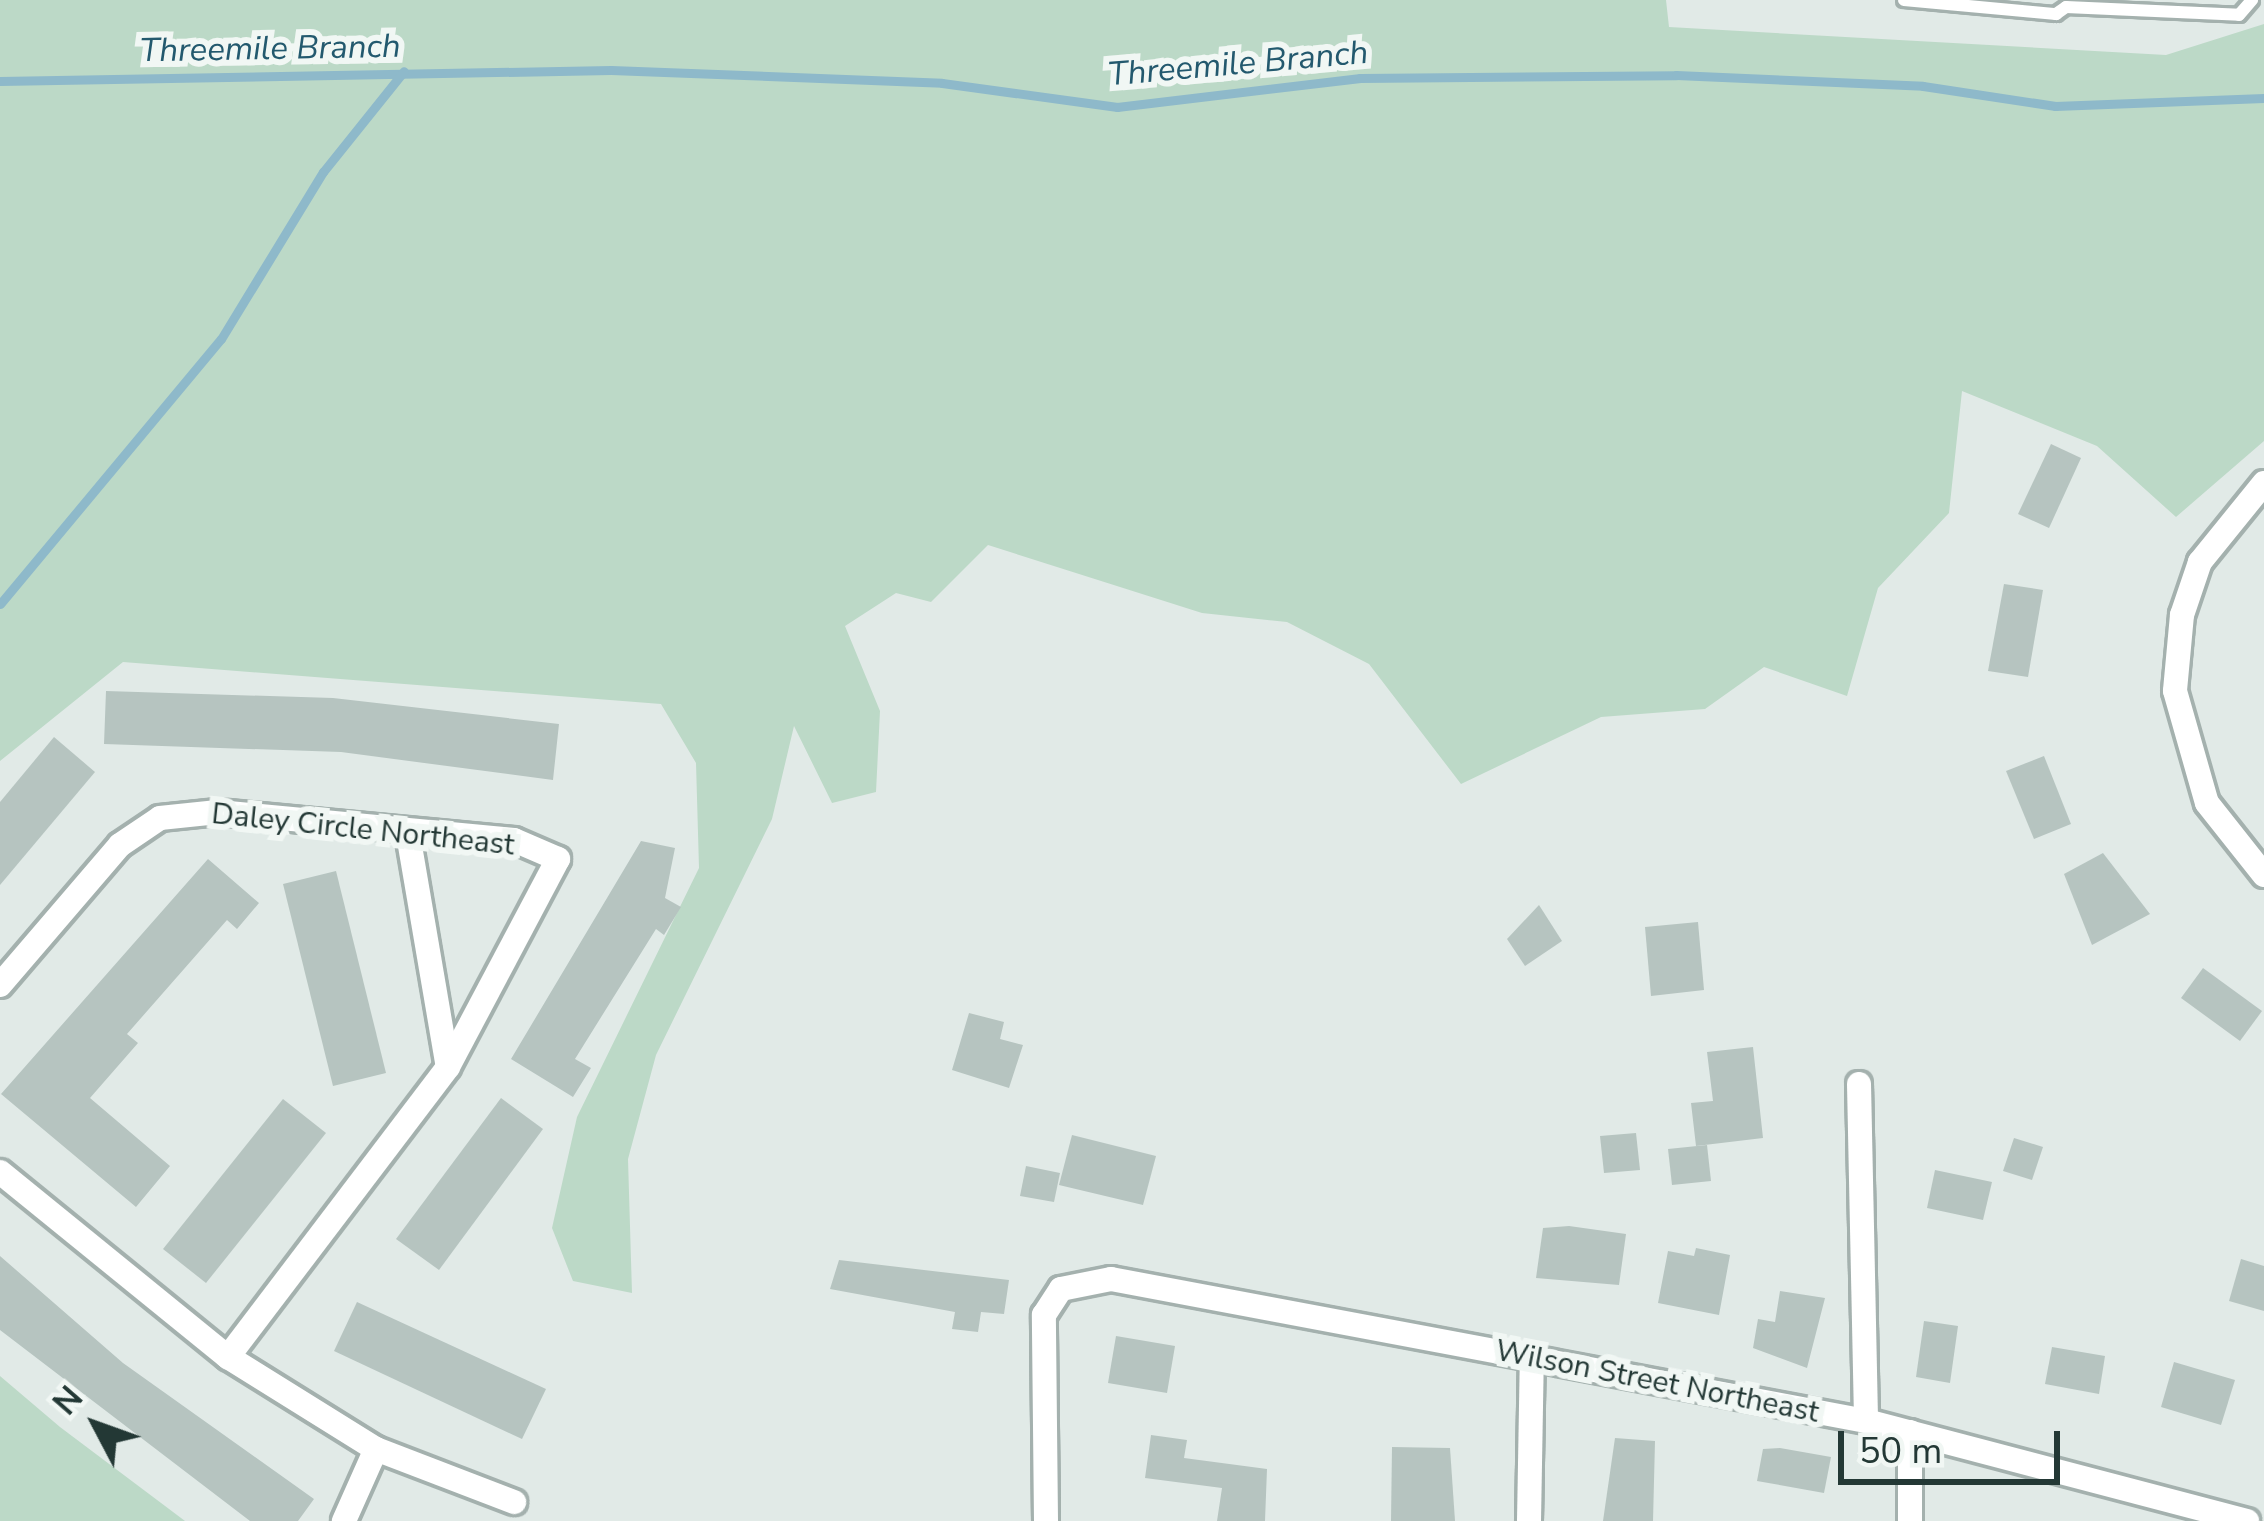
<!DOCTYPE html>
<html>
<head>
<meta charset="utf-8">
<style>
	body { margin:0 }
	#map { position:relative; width:2264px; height:1521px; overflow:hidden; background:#e1eae7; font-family:"Nunito Sans",sans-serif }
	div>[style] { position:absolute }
	.green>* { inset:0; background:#bcd9c7 }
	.stream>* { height:9px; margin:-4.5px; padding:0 4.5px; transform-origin:4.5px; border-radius:4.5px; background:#8eb9ca }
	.building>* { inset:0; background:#b6c4c0 }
	.roads { filter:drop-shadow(3px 0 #a4b1ae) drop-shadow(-3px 0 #a4b1ae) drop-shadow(0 3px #a4b1ae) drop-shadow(0 -3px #a4b1ae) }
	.lane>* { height:12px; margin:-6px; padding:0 6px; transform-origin:6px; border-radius:6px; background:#fff }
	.street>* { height:24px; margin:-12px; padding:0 12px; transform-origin:12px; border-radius:12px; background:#fff }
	span { translate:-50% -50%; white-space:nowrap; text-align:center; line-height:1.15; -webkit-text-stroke:12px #f1f7f4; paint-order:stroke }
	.street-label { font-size:30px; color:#233835 }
	.water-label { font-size:33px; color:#23596e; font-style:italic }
	.north { position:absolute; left:36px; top:1365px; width:120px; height:120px; -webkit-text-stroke:9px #f1f7f4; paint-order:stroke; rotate:311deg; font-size:33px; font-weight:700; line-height:48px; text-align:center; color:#233835 }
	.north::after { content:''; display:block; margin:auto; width:42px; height:54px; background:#233835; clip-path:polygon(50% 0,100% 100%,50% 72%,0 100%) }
	.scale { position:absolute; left:1838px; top:1431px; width:222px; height:54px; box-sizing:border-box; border:6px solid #233835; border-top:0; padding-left:15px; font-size:36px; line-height:42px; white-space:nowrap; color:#233835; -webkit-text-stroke:9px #f1f7f4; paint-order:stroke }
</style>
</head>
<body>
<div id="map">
	<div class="green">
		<div style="clip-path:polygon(0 0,1666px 0,1669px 27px,2166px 55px,2264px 24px,2264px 441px,2176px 517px,2097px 446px,1962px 391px,1949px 513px,1878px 588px,1847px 696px,1764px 667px,1705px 709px,1601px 717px,1461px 784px,1369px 664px,1287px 622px,1202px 613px,988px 545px,931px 602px,896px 593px,845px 626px,880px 711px,876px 792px,832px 803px,794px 726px,772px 819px,656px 1055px,628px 1159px,632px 1293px,573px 1281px,552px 1228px,577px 1117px,699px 868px,696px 763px,661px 704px,123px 662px,0 761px)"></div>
		<div style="clip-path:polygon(0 1376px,60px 1427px,185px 1521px,0 1521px)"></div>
	</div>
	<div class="stream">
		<div style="left:0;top:81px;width:611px;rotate:-1.03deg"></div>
		<div style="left:611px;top:70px;width:331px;rotate:2.2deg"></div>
		<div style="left:942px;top:83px;width:177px;rotate:7.8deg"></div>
		<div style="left:1117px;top:107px;width:245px;rotate:-6.8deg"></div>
		<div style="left:1360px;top:78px;width:316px;rotate:-0.5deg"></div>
		<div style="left:1676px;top:75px;width:247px;rotate:2.5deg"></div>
		<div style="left:1923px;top:86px;width:134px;rotate:8.6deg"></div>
		<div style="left:2055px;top:106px;width:209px;rotate:-2.2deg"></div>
		<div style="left:0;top:604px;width:345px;rotate:-50.2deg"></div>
		<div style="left:221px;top:339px;width:196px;rotate:-58.6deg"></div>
		<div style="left:323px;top:172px;width:129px;rotate:-51.3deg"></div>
	</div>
	<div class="building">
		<div style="clip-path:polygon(2051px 444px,2081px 458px,2049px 528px,2018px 514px)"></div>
		<div style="clip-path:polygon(2004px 584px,2043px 590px,2028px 677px,1988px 671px)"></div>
		<div style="clip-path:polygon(106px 691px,333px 698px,559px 724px,553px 780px,341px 752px,104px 744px)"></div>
		<div style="clip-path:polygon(54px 737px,95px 772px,0 885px,0 802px)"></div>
		<div style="clip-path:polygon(2044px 756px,2071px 824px,2034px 839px,2006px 771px)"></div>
		<div style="clip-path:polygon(641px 841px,675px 848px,665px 898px,681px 907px,664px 935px,656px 929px,575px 1059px,591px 1068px,573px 1097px,511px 1059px)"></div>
		<div style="clip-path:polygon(2103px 853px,2150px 914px,2092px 945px,2064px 874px)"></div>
		<div style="clip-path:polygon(208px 859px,259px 903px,237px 929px,227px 920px,127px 1034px,138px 1043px,90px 1098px,170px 1166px,136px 1207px,1px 1094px)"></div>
		<div style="clip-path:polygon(336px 871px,386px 1073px,333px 1086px,283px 884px)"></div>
		<div style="clip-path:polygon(1539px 905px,1562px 941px,1525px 966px,1507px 939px)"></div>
		<div style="clip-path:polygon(1698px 922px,1704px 990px,1651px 996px,1645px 927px)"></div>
		<div style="clip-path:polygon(2203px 968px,2262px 1011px,2240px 1041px,2181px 998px)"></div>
		<div style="clip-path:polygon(969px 1013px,1004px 1022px,1000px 1039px,1023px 1045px,1009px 1088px,952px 1070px)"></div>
		<div style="clip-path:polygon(1753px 1047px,1763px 1138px,1696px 1146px,1691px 1103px,1713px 1101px,1707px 1052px)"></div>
		<div style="clip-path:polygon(501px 1098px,543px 1129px,439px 1270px,396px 1239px)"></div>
		<div style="clip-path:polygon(283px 1099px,326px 1133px,206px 1283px,163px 1249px)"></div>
		<div style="clip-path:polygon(1636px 1133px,1640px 1170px,1604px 1173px,1600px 1136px)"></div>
		<div style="clip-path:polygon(1072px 1135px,1156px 1156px,1143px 1205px,1059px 1185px)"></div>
		<div style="clip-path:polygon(2014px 1138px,2043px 1147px,2032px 1180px,2003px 1171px)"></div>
		<div style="clip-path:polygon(1707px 1145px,1711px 1181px,1672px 1185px,1668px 1149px)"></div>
		<div style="clip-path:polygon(1026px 1166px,1060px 1173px,1054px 1202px,1020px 1196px)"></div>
		<div style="clip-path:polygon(1935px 1170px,1992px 1182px,1983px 1220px,1927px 1208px)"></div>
		<div style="clip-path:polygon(1569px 1226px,1626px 1234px,1619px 1285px,1536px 1278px,1543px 1228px)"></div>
		<div style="clip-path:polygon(1696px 1248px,1730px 1255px,1719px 1315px,1658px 1303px,1668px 1251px,1694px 1256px)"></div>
		<div style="clip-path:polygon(0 1256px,123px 1363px,314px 1499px,298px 1521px,250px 1521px,0 1330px)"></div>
		<div style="clip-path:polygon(2241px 1259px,2264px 1266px,2264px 1311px,2229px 1301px)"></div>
		<div style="clip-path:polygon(839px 1260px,1009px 1280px,1004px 1314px,981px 1312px,978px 1332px,952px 1329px,955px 1312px,830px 1289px)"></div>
		<div style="clip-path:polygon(1780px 1291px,1825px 1298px,1807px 1368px,1753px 1348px,1758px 1319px,1775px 1322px)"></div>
		<div style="clip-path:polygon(357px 1302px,546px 1389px,522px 1439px,334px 1351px)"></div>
		<div style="clip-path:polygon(1924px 1321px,1958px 1326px,1950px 1383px,1916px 1377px)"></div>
		<div style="clip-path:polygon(1116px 1336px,1175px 1346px,1167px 1393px,1108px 1383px)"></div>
		<div style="clip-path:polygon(2052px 1347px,2105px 1356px,2099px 1394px,2045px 1384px)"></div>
		<div style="clip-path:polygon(2174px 1362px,2235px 1380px,2221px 1425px,2161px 1407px)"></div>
		<div style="clip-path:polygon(1151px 1435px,1187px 1440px,1184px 1458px,1267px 1469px,1265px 1521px,1217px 1521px,1222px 1488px,1145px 1478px)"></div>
		<div style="clip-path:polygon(1615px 1438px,1655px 1441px,1653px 1521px,1603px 1521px)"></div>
		<div style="clip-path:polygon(1392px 1447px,1450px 1448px,1455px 1521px,1391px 1521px)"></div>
		<div style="clip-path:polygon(1780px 1448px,1831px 1457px,1824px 1493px,1757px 1481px,1763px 1449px)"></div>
	</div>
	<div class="roads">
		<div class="lane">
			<div style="left:1904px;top:0;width:153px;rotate:5.3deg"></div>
			<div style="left:2056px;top:14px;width:12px;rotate:-35deg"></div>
			<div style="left:2066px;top:7px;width:173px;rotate:2.6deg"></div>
			<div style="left:2239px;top:15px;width:20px;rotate:-49deg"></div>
		</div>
		<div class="street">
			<div style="left:2264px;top:483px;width:102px;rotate:129deg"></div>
			<div style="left:2200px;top:562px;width:56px;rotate:108.8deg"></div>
			<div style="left:2182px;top:615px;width:76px;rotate:95.3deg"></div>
			<div style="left:2175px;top:691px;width:116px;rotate:74.1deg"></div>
			<div style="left:2207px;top:803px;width:92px;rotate:51.6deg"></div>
			<div style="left:408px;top:834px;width:236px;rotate:80.3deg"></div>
			<div style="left:0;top:985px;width:184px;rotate:-49.4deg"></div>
			<div style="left:120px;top:845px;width:48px;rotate:-34deg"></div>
			<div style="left:160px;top:818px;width:58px;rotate:-5.9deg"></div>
			<div style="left:218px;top:812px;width:297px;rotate:5.4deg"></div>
			<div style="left:514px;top:840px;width:48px;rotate:23.4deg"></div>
			<div style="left:558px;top:859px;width:235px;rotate:117.9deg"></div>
			<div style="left:448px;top:1067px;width:364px;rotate:127.2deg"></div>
			<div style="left:1859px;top:1084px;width:337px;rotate:88.8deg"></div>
			<div style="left:0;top:1172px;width:294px;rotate:39.1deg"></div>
			<div style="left:228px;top:1357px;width:174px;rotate:31.9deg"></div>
			<div style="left:376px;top:1449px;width:79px;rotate:114deg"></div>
			<div style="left:1910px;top:1432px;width:89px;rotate:90deg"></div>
			<div style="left:376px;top:1449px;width:148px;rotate:21deg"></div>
			<div style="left:1046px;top:1521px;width:206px;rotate:-90.6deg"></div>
			<div style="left:1044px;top:1315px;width:31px;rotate:-57deg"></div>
			<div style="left:1061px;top:1289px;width:51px;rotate:-11.3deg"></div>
			<div style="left:1111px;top:1279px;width:768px;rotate:10.65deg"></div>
			<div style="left:1866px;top:1421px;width:394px;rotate:14.7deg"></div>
			<div style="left:1529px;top:1521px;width:164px;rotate:-89deg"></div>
		</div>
	</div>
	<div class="street-label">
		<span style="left:363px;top:830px;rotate:6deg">Daley Circle Northeast</span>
		<span style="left:1657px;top:1382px;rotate:11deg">Wilson Street Northeast</span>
	</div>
	<div class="water-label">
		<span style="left:270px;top:49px;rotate:-1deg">Threemile Branch</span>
		<span style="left:1238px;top:64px;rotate:-5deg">Threemile Branch</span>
	</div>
	<div class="north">N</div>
	<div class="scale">50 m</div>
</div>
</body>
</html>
